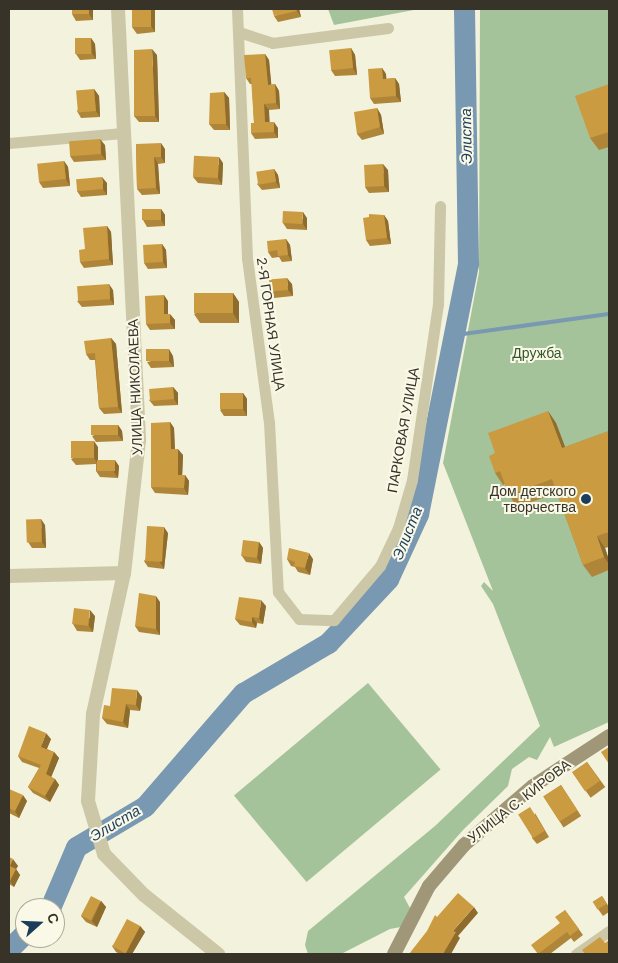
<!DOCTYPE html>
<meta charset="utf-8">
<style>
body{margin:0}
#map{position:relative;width:618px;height:963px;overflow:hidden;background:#f3f2dc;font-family:Helvetica,sans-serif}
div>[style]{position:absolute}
.green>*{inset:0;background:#a5c39b;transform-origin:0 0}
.stream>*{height:4px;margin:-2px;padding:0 2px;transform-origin:2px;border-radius:2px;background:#7998b1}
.river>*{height:21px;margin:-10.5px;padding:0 10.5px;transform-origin:10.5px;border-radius:10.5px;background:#7998b1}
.minor>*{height:11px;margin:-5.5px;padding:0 5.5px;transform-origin:5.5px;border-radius:5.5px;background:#ccc7a7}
.tertiary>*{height:14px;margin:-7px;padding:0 7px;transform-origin:7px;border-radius:7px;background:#ccc7a7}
.secondary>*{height:14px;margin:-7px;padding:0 7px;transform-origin:7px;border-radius:7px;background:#9f9778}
.wall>*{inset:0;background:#af8539;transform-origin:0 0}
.shaded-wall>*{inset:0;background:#8e6c2e}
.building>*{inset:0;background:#cb9b42;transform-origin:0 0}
.dots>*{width:14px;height:14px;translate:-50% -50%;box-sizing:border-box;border:2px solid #faf9e8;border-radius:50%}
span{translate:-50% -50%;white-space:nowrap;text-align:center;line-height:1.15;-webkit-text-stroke:4px #faf9e8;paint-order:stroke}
.street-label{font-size:14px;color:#383328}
.park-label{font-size:14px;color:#34572a}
.poi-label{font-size:14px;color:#383328}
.right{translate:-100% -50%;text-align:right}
.water-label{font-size:15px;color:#1b3d5b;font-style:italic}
.frame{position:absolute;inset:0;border:10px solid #383328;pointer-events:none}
.north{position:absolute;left:15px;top:898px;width:50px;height:50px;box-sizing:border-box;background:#faf9e8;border:1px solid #acaa9b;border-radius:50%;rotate:70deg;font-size:14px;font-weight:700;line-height:20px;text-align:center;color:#383328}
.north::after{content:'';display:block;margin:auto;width:18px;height:22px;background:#1b3d5b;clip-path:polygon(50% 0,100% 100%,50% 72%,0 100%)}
</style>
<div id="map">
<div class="green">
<i style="clip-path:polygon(328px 9px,419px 9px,334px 25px)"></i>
<i style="clip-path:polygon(480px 9px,609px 9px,609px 446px,503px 484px,560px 491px,592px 576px,609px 570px,609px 722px,554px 747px,550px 737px,537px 760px,529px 757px,512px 769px,508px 786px,463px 830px,404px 897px,410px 908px,401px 927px,390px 929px,341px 954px,308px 954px,305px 945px,308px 931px,435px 826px,540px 726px,493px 604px,481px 586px,484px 582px,493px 591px,443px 463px,479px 272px)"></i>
<i style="left:368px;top:683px;width:113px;height:175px;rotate:50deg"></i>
</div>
<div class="stream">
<i style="left:456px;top:335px;width:154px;rotate:-7.8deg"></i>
</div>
<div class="river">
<i style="left:50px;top:908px;width:66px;rotate:-66.9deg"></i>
<i style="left:76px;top:847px;width:80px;rotate:-30.7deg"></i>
<i style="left:145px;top:806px;width:150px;rotate:-49.1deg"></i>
<i style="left:243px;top:693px;width:99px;rotate:-30.5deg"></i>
<i style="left:328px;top:643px;width:88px;rotate:-46.8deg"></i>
<i style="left:388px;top:579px;width:72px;rotate:-65.2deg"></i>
<i style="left:418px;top:514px;width:256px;rotate:-78.7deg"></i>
<i style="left:468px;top:263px;width:254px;rotate:-90.9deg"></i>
<i style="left:9px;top:949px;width:23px;rotate:-45deg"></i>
</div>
<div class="minor">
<i style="left:237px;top:9px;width:249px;rotate:87.7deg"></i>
<i style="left:247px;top:258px;width:165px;rotate:82.4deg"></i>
<i style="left:269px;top:422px;width:170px;rotate:87deg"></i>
<i style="left:278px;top:592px;width:34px;rotate:52deg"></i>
<i style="left:299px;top:619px;width:35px;rotate:2deg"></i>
<i style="left:334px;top:620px;width:71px;rotate:-49.6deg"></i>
<i style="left:380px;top:566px;width:42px;rotate:-64.7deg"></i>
<i style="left:398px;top:528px;width:50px;rotate:-73.7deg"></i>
<i style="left:412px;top:480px;width:178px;rotate:-81.6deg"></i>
<i style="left:438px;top:304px;width:98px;rotate:-88.8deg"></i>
<i style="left:239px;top:32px;width:35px;rotate:18deg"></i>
<i style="left:272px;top:43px;width:117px;rotate:-7.4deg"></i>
<i style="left:9px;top:143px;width:114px;rotate:-5deg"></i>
<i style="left:576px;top:954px;width:40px;rotate:-34.9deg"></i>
</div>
<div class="tertiary">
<i style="left:118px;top:9px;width:432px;rotate:87.2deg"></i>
<i style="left:139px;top:440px;width:134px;rotate:96.4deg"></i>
<i style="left:124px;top:573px;width:144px;rotate:102.4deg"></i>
<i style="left:93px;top:714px;width:87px;rotate:93.3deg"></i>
<i style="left:88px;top:801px;width:55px;rotate:73.2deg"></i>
<i style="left:104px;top:854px;width:57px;rotate:45.7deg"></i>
<i style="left:144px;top:895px;width:95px;rotate:38.6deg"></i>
<i style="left:9px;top:576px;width:115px;rotate:-1.5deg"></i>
</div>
<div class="secondary">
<i style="left:394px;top:954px;width:76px;rotate:-62.8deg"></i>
<i style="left:429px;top:886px;width:54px;rotate:-49.5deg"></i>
<i style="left:464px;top:845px;width:91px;rotate:-40.5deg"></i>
<i style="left:533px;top:786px;width:91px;rotate:-33.3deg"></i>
</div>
<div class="wall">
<i style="clip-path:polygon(72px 9px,93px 9px,93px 20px,76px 21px,72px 14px)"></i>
<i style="clip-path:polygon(132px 9px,155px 9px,155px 32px,137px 34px,132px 27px)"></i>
<i style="clip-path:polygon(299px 9px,301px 17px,278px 22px,274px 16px)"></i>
<i style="clip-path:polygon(91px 38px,95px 44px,96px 59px,80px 60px,76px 54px)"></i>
<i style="clip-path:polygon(351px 48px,355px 55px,357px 75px,335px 76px,331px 70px)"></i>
<i style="clip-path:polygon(265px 54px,269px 60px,271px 85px,275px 84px,279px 91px,280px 109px,269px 110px,269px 122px,278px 128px,278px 138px,255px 139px,251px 133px,254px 123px,252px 84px,250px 84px,246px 78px)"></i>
<i style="clip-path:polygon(157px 55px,159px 122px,139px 122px,134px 116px)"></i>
<i style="clip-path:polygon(382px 68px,386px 74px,386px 79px,395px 78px,399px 84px,401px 102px,374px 104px,370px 98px)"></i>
<i style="clip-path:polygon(609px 84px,609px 147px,599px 150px,590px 138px)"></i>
<i style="clip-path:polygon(94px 89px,99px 96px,100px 117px,81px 118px,77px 111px)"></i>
<i style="clip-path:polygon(224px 92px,229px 98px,230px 130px,214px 130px,209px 124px)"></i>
<i style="clip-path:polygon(377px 108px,381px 115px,384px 134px,362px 140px,357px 134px)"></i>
<i style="clip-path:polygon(136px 144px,165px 149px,165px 163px,158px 164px,160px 194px,142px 195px,137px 189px)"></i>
<i style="clip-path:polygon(105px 145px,106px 160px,74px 162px,70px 156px)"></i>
<i style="clip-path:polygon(64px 161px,68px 167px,70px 186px,43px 188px,39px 182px)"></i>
<i style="clip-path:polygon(223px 163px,222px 185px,198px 183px,193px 177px)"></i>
<i style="clip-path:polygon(274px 169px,278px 175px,280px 188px,262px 190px,257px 184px)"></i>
<i style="clip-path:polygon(388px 170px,389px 192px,369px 193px,365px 187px)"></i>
<i style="clip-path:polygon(107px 183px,107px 195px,81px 197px,77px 191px)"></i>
<i style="clip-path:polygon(161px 209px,165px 215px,165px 226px,147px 227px,143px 220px)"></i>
<i style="clip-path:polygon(384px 215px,388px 221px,391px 244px,370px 246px,366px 240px)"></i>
<i style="clip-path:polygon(307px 218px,307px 230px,287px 229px,283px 223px)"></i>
<i style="clip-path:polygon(107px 226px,111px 232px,113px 265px,84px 268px,80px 262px,85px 249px)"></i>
<i style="clip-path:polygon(286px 239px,290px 245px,292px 261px,282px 262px,279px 257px,272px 258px,268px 252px)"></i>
<i style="clip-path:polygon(162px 244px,166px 250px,167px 268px,148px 269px,144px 263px)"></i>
<i style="clip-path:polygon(292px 284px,293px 296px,274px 298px,270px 292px)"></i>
<i style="clip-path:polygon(113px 290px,114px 305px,82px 307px,77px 301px)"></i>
<i style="clip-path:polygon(233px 293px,239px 302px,239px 323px,200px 323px,194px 314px)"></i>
<i style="clip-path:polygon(168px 301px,168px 314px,175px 320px,175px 329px,150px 330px,146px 324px)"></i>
<i style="clip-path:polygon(111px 338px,116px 344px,122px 413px,104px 414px,99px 408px,95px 360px,90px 360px,86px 354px)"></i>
<i style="clip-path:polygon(173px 356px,174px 367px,151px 368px,147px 362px)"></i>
<i style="clip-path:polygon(173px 387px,178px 393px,178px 405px,154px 406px,149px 400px)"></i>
<i style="clip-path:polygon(243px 393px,247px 399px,247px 416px,224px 416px,220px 410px)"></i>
<i style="clip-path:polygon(548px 411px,556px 423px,565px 447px,609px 431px,609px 547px,605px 548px,609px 560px,609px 570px,592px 577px,583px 565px,557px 493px,517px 507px,509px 495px,505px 484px,503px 485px,495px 473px,495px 453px)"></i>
<i style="clip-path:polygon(170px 422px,174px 428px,175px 449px,183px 455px,182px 475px,185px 475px,189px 481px,188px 495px,155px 493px,151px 487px)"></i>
<i style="clip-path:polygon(118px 425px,122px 431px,123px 441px,96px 442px,92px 436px)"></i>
<i style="clip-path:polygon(98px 447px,98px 460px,119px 466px,118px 478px,100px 477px,96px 471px,96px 464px,76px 465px,71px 459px)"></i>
<i style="clip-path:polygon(45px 525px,46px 548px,32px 548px,28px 542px)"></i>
<i style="clip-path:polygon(168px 533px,164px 569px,148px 567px,144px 561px)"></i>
<i style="clip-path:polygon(259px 542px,263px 548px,261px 564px,246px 562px,242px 556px)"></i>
<i style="clip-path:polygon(287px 559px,313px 559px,310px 575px,298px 572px,295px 567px,291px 566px)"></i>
<i style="clip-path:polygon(160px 602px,160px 635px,139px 632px,135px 626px)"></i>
<i style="clip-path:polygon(266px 606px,263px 624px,257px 623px,256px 628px,240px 625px,235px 619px)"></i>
<i style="clip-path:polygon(95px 616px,93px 632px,77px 631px,73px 624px)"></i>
<i style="clip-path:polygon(142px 697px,140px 711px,130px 710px,128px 728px,107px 724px,102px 718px,110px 706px)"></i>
<i style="clip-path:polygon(51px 739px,47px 749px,54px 752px,59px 758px,51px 777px,55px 779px,59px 785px,50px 802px,33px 793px,28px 787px,39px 768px,22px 762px,18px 756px)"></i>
<i style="left:587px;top:762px;width:31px;height:18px;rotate:54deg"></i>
<i style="left:561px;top:785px;width:37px;height:21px;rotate:57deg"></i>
<i style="clip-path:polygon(9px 789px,27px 801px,19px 818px,9px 813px)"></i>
<i style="clip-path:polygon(535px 813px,549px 837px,537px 844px,532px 838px)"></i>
<i style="clip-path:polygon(9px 857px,18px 866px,16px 869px,20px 875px,14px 887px,9px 884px)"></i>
<i style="clip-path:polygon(602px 896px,609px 907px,609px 912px,603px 916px,593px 902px)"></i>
<i style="clip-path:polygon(101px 901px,106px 907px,97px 927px,86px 922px,81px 916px)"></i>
<i style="clip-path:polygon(565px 910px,583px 935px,574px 942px,571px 938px,550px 954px,537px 954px,560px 923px)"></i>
<i style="clip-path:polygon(140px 926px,145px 932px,132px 954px,120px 954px,116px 952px,112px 946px)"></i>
</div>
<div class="shaded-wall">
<i style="clip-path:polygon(89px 9px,93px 9px,93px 20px,89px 14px)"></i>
<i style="clip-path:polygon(151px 9px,155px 9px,155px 32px,151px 26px)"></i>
<i style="clip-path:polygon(296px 9px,299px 9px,301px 17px,297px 11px)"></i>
<i style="clip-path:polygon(91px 38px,95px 44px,96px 59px,92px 53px)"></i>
<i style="clip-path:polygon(351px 48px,355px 55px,357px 75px,353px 68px)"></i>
<i style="clip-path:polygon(152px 49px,157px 55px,159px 122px,155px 116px)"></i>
<i style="clip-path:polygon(265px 54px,269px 60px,272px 91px,268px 85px)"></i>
<i style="clip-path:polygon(382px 68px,386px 74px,387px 85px,383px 79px)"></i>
<i style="clip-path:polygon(395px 78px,399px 84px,401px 102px,396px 96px)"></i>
<i style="clip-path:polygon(275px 84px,279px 91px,280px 109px,276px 103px)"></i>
<i style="clip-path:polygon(94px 89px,99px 96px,100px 117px,96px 111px)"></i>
<i style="clip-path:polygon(224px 92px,229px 98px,230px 130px,226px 124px)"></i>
<i style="clip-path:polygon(264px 104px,269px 110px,270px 128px,265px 122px)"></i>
<i style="clip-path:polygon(377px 108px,381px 115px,384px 134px,380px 127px)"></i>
<i style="clip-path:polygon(274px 122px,278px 128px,278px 138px,274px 132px)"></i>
<i style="clip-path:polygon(100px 139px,105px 145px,106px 160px,101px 154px)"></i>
<i style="clip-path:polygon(161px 143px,165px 149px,165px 163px,161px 157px)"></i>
<i style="clip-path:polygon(154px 157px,158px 164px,160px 194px,156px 188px)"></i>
<i style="clip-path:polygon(219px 157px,223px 163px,222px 185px,218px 178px)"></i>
<i style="clip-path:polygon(64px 161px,68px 167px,70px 186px,66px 179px)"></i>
<i style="clip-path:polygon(383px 164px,388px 170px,389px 192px,384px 186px)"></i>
<i style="clip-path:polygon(274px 169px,278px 175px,280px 188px,276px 182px)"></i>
<i style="clip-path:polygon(102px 177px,107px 183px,107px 195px,103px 189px)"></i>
<i style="clip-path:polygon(161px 209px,165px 215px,165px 226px,161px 220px)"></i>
<i style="clip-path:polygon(303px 212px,307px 218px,307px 230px,303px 224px)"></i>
<i style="clip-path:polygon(384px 215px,388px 221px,391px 244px,387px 238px)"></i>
<i style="clip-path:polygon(107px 226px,111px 232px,113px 265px,109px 259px)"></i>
<i style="clip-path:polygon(286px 239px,290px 245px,292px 261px,288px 255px)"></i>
<i style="clip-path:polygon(162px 244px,166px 250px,167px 268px,163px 262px)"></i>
<i style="clip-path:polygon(287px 278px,292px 284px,293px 296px,288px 290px)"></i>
<i style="clip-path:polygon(109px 284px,113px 290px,114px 305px,110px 299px)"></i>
<i style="clip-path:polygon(233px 293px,239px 302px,239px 323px,233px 313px)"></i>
<i style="clip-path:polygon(164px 295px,168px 301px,168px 320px,164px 314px)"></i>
<i style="clip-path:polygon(170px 314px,175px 320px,175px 329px,170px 323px)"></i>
<i style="clip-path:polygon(111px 338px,116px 344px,122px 413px,118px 407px)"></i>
<i style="clip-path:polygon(169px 349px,173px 356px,174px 367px,169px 361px)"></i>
<i style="clip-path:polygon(173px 387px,178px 393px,178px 405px,174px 399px)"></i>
<i style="clip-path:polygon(243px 393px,247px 399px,247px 416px,243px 409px)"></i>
<i style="clip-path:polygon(548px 411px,556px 423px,570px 460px,562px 448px)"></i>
<i style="clip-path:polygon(170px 422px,174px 428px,175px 455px,171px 449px)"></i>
<i style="clip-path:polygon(118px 425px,122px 431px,123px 441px,118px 435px)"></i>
<i style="clip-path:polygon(94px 441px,98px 447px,98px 464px,94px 458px)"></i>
<i style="clip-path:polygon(178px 449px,183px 455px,182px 481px,178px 475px)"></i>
<i style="clip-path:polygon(115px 460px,119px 466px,118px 478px,114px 472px)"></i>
<i style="clip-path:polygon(185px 475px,189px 481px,188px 495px,184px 488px)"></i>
<i style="clip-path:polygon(41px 519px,45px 525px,46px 548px,42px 542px)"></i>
<i style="clip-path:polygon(164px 527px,168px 533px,164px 569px,160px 562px)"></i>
<i style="clip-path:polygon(597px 536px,605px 548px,609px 560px,609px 564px,604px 557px)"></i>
<i style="clip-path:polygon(259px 542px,263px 548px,261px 564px,257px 558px)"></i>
<i style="clip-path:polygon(309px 553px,313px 559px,310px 575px,305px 568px)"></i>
<i style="clip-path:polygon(156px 596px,160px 602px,160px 635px,156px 629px)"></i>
<i style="clip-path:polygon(261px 600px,266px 606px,263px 624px,259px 618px)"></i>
<i style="clip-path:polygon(90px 610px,95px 616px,93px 632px,89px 626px)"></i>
<i style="clip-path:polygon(252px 617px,257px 623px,256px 628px,252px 622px)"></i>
<i style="clip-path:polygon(137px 690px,142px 697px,140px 711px,136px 705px)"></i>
<i style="clip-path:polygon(126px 704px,130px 710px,128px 728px,123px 722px)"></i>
<i style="clip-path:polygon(46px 733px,51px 739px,45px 753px,41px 747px)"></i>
<i style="clip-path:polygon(54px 752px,59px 758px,50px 780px,46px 774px)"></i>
<i style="clip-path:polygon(55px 779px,59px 785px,50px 802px,45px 796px)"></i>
<i style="clip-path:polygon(23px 795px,27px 801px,19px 818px,15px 811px)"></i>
<i style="clip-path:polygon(13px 859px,18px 866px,16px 869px,20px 875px,14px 887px,10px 881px,10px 866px)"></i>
<i style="clip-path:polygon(101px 901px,106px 907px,97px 927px,92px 921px)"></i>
<i style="clip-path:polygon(474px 907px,478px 913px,458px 936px,460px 938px,451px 954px,443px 954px,453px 931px)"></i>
<i style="clip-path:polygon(140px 926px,145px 932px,132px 954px,125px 954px,125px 953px)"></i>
</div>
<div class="building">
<i style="left:72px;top:9px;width:17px;height:5px"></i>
<i style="left:132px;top:9px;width:19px;height:18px"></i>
<i style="clip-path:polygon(272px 9px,296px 9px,297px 11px,274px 16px)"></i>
<i style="left:75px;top:38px;width:16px;height:16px"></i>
<i style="left:351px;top:48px;width:20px;height:22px;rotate:84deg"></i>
<i style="clip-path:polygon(152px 49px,155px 116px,134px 116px,134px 50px)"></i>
<i style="clip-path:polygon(265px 54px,268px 85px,275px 84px,276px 103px,264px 104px,265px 122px,274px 122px,274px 132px,251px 133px,251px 123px,254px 123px,251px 78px,246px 78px,244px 55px)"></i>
<i style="clip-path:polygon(382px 68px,383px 79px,395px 78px,396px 96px,370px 98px,368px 69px)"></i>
<i style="clip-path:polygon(609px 84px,609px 132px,590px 138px,575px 96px)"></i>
<i style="left:94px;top:89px;width:22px;height:18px;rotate:85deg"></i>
<i style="clip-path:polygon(224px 92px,226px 124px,209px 124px,210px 93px)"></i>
<i style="clip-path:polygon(377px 108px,380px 127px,357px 134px,354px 112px)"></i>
<i style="left:100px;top:139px;width:15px;height:31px;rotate:86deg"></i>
<i style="clip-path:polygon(161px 143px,161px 157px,154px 157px,156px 188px,137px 189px,136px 144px)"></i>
<i style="left:219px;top:157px;width:21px;height:25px;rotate:93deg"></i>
<i style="left:64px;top:161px;width:18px;height:27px;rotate:84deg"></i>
<i style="left:383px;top:164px;width:22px;height:19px;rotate:87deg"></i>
<i style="left:274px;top:169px;width:13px;height:18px;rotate:81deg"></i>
<i style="left:102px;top:177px;width:12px;height:26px;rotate:85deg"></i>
<i style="left:161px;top:209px;width:11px;height:19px;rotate:90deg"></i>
<i style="left:283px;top:211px;width:20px;height:12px;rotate:3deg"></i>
<i style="clip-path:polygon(369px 214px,384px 215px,387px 238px,366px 240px,363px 218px,369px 217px)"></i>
<i style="clip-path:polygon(107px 226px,109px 259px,80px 262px,79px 250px,85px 249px,83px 228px)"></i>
<i style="clip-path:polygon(286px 239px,288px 255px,278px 256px,277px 250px,268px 252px,267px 241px)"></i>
<i style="left:162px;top:244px;width:18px;height:19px;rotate:87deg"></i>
<i style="left:287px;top:278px;width:12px;height:18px;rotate:85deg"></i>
<i style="left:109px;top:284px;width:15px;height:32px;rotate:86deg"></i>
<i style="left:233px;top:293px;width:20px;height:39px;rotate:90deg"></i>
<i style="clip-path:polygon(164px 295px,164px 314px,170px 314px,170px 323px,146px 324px,145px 296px)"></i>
<i style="clip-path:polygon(111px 338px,118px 407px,99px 408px,95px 353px,86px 354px,84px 341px)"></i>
<i style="left:169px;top:349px;width:12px;height:23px;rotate:90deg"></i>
<i style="left:173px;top:387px;width:12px;height:24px;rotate:85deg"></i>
<i style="left:243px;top:393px;width:16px;height:23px;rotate:90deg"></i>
<i style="clip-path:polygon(548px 411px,562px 448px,609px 431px,609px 532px,597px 536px,604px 557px,583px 565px,552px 479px,509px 495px,500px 471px,495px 473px,489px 456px,495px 453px,488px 433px)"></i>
<i style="clip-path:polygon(170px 422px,171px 449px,178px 449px,178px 475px,185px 475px,184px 488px,151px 487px,151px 423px)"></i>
<i style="left:118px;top:425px;width:10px;height:27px;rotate:90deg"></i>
<i style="left:94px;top:441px;width:17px;height:23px;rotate:90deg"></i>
<i style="left:97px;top:460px;width:18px;height:11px"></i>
<i style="left:41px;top:519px;width:23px;height:15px;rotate:88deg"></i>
<i style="left:147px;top:526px;width:17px;height:35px;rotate:3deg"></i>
<i style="left:243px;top:540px;width:16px;height:16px;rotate:7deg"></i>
<i style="clip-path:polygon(289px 548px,309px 553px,305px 568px,294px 566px,295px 562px,287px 559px)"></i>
<i style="clip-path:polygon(139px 593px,156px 596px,156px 629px,135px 626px)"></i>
<i style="clip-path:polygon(239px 597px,261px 600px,259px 618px,252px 617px,252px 622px,235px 619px)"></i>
<i style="left:74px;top:608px;width:16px;height:16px;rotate:7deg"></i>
<i style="clip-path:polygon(112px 688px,137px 690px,136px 705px,126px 704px,123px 722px,102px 718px,104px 705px,110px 706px)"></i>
<i style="clip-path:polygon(29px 726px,46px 733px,41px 747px,54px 752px,46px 774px,55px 779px,45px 796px,28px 787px,41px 765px,18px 756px)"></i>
<i style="clip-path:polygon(609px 747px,609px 764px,601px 752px)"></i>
<i style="left:587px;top:762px;width:23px;height:18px;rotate:56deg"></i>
<i style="left:561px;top:785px;width:30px;height:21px;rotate:57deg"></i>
<i style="clip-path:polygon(9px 789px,23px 795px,15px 811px,9px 808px)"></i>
<i style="left:530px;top:807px;width:28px;height:14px;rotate:58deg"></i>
<i style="clip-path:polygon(9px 857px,13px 859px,10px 866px,16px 869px,10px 881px,9px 880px)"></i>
<i style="clip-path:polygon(458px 893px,474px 907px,453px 931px,456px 932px,443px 954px,409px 954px,427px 931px,435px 915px,437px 917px)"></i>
<i style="left:91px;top:896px;width:11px;height:22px;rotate:27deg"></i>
<i style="left:602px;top:896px;width:9px;height:11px;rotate:58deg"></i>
<i style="clip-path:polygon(565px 910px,579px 929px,570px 936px,567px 932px,538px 954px,531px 945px,560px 923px,555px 917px)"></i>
<i style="left:127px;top:919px;width:15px;height:31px;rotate:28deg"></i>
<i style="clip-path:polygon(600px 937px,605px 943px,609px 940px,609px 954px,585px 954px,582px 950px)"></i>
</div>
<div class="dots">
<i style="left:586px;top:499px;background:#1b3d5b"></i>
</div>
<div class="street-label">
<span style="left:271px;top:324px;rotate:82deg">2-Я ГОРНАЯ УЛИЦА</span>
<span style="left:135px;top:387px;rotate:-92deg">УЛИЦА НИКОЛАЕВА</span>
<span style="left:403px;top:430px;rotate:-80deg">ПАРКОВАЯ УЛИЦА</span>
<span style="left:519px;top:801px;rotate:-38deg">УЛИЦА С. КИРОВА</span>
</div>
<div class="park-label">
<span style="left:537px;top:353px">Дружба</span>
</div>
<div class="poi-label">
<span class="right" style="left:576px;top:499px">Дом детского<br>творчества</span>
</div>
<div class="water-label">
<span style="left:466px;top:136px;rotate:-91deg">Элиста</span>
<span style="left:407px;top:533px;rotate:-68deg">Элиста</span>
<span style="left:115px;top:823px;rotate:-31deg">Элиста</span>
</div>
<div class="frame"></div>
<div class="north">С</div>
</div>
